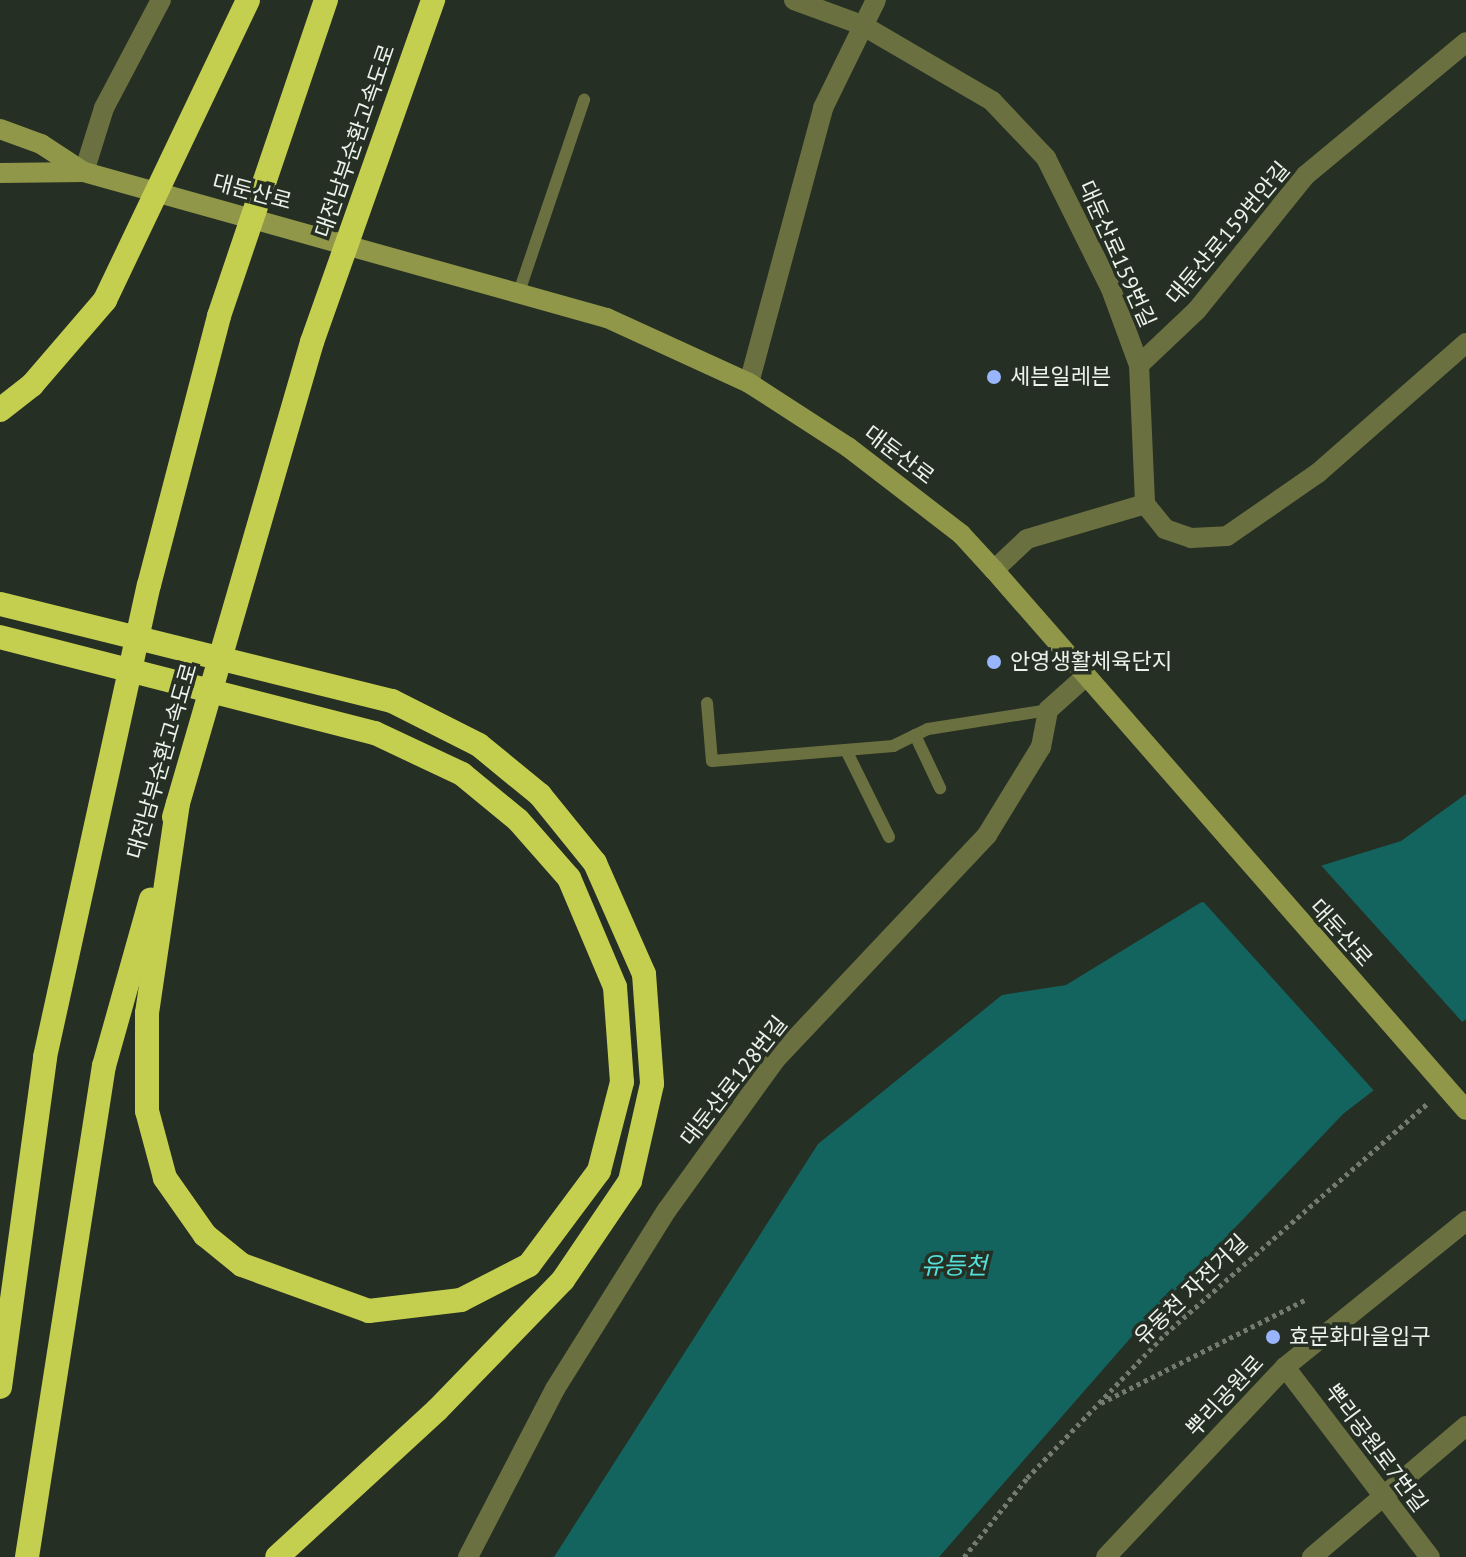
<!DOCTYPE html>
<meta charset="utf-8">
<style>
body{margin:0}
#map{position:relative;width:1466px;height:1557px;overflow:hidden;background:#262f23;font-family:"PT Sans","Noto Sans KR",sans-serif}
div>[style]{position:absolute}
.water>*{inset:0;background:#13635f}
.pier>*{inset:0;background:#262f23}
.path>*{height:5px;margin-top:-2.5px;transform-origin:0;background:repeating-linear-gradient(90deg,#737b71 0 4px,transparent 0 8px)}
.service>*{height:12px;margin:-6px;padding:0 6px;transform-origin:6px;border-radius:6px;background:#6b7041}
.minor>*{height:20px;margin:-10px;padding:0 10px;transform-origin:10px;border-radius:10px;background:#6b7041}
.secondary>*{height:20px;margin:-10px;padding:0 10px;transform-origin:10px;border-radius:10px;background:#909749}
.motorway>*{height:24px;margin:-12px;padding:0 12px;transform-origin:12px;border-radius:12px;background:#c5cf4f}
.dots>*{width:22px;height:22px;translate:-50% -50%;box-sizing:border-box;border:4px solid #262f23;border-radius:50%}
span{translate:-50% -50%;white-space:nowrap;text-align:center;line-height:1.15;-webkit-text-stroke:7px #262f23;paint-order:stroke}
.street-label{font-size:22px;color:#ecf2eb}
.poi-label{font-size:22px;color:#ecf2eb}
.left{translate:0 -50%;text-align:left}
.water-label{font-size:24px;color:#52e0d9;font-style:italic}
</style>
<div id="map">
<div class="water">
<i style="clip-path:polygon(1466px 794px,1466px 1019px,1343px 1114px,1134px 1334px,939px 1557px,554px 1557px,818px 1144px,1002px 995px,1066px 985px,1200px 903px,1401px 841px)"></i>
</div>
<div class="pier">
<i style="clip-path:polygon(1318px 862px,1465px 1025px,1376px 1093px,1200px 898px)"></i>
</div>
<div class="path">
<i style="left:1101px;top:1403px;width:231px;rotate:-26.8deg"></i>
<i style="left:964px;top:1557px;width:101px;rotate:-51.4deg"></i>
<i style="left:1027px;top:1478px;width:199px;rotate:-46.2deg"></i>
<i style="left:1165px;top:1334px;width:350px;rotate:-41.3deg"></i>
</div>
<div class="service">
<i style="left:520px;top:289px;width:200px;rotate:-71.3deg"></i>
<i style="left:707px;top:703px;width:58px;rotate:85.1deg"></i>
<i style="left:712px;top:761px;width:182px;rotate:-4.7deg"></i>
<i style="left:893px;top:746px;width:39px;rotate:-26deg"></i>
<i style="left:928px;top:729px;width:121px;rotate:-9deg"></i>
<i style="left:915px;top:735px;width:59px;rotate:64.7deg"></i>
<i style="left:846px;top:750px;width:97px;rotate:63.7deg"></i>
</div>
<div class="minor">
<i style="left:794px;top:0;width:72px;rotate:20.2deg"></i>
<i style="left:862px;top:25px;width:151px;rotate:30.3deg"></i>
<i style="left:992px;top:101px;width:79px;rotate:46.5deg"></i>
<i style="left:1046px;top:158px;width:146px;rotate:63.6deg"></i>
<i style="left:1111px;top:289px;width:81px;rotate:69.8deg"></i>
<i style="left:1139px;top:365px;width:139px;rotate:87.5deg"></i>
<i style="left:84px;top:172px;width:67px;rotate:-72.6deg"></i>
<i style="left:104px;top:108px;width:122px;rotate:-62.2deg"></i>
<i style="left:1139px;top:365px;width:80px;rotate:-43.5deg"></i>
<i style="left:1197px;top:310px;width:174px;rotate:-51.1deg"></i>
<i style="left:1306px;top:175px;width:208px;rotate:-39.7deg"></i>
<i style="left:749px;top:383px;width:285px;rotate:-74.9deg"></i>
<i style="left:823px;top:108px;width:120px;rotate:-63.9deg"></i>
<i style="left:1145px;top:504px;width:32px;rotate:51deg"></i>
<i style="left:1165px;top:529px;width:28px;rotate:19deg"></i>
<i style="left:1191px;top:538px;width:36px;rotate:-3deg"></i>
<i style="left:1227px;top:536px;width:111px;rotate:-34.7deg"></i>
<i style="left:1318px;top:473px;width:197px;rotate:-41.3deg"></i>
<i style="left:994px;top:570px;width:45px;rotate:-43.2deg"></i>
<i style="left:1027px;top:539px;width:123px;rotate:-16.5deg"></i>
<i style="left:1285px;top:1367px;width:239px;rotate:52.7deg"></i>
<i style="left:468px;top:1557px;width:189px;rotate:-62.6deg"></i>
<i style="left:555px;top:1389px;width:211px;rotate:-58deg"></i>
<i style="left:667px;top:1210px;width:186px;rotate:-54.2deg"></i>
<i style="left:776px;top:1059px;width:308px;rotate:-46.7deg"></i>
<i style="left:987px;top:835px;width:103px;rotate:-58.5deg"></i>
<i style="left:1041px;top:747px;width:38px;rotate:-79deg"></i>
<i style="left:1048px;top:710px;width:51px;rotate:-41.8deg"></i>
<i style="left:1106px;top:1557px;width:261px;rotate:-46.7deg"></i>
<i style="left:1285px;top:1367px;width:233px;rotate:-38.9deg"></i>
<i style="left:1312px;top:1557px;width:202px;rotate:-40.4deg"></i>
</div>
<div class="secondary">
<i style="left:0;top:129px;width:44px;rotate:20.1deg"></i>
<i style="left:41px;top:144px;width:51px;rotate:33.1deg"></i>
<i style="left:84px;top:172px;width:543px;rotate:15.6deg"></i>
<i style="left:607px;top:318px;width:156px;rotate:24.6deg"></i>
<i style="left:749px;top:383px;width:118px;rotate:32.9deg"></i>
<i style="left:848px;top:447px;width:143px;rotate:37.6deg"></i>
<i style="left:961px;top:534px;width:49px;rotate:47.5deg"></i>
<i style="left:994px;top:570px;width:717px;rotate:48.84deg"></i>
<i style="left:0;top:173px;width:84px;rotate:-0.7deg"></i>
</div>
<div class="motorway">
<i style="left:0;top:410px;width:41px;rotate:-38deg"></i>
<i style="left:32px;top:385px;width:112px;rotate:-49.3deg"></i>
<i style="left:105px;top:300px;width:332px;rotate:-64.5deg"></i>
<i style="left:0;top:604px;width:404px;rotate:13.9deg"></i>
<i style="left:392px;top:701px;width:97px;rotate:26.8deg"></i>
<i style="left:479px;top:745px;width:79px;rotate:39.3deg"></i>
<i style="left:540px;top:795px;width:87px;rotate:51deg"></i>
<i style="left:595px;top:863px;width:121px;rotate:66.2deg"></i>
<i style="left:644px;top:974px;width:110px;rotate:85.8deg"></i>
<i style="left:652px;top:1084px;width:99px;rotate:102.8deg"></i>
<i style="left:630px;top:1181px;width:120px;rotate:124.1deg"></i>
<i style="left:563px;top:1280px;width:181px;rotate:134.1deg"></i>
<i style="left:437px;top:1410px;width:217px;rotate:137.4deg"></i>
<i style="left:0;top:637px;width:387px;rotate:14.4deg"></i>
<i style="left:375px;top:733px;width:96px;rotate:25.2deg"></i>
<i style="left:462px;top:774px;width:72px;rotate:39.4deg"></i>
<i style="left:518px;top:820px;width:77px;rotate:48.7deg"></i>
<i style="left:569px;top:878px;width:118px;rotate:67.1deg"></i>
<i style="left:615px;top:987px;width:95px;rotate:85.8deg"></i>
<i style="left:622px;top:1082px;width:92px;rotate:104.5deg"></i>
<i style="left:599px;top:1171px;width:117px;rotate:126.7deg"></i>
<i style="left:529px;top:1265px;width:76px;rotate:152.8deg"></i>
<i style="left:461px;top:1300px;width:93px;rotate:173.2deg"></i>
<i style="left:369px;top:1311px;width:135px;rotate:-160.1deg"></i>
<i style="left:242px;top:1265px;width:48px;rotate:-141deg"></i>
<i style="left:205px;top:1235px;width:70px;rotate:-125.1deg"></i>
<i style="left:165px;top:1178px;width:69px;rotate:-105deg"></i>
<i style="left:147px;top:1111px;width:98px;rotate:-90deg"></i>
<i style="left:147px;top:1013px;width:212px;rotate:-81.6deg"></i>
<i style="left:174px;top:817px;width:495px;rotate:-73.8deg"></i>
<i style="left:312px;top:342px;width:363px;rotate:-70.5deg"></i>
<i style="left:0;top:1387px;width:333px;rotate:-82.2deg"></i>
<i style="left:45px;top:1057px;width:483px;rotate:-77.6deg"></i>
<i style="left:149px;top:585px;width:278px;rotate:-75.4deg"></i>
<i style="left:219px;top:316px;width:334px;rotate:-71.3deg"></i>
<i style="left:27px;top:1557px;width:497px;rotate:-81.1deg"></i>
<i style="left:104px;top:1066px;width:173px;rotate:-74.3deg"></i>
</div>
<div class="dots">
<i style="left:994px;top:377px;background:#99b5fd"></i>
<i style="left:994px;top:662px;background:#99b5fd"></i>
<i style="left:1273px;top:1337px;background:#99b5fd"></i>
</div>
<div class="street-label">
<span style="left:355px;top:141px;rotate:-71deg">대전남부순환고속도로</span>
<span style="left:252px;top:192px;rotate:15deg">대둔산로</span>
<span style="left:1228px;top:233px;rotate:-50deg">대둔산로159번안길</span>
<span style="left:1117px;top:254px;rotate:66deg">대둔산로159번길</span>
<span style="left:899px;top:455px;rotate:37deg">대둔산로</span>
<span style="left:162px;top:761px;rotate:-74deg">대전남부순환고속도로</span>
<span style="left:1341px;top:933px;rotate:48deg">대둔산로</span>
<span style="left:734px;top:1081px;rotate:-52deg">대둔산로128번길</span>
<span style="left:1191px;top:1290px;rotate:-44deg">유동천 자전거길</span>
<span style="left:1225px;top:1396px;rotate:-47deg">뿌리공원로</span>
<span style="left:1376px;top:1448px;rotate:53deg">뿌리공원로7번길</span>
</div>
<div class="poi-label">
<span class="left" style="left:1010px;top:377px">세븐일레븐</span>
<span class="left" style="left:1010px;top:662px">안영생활체육단지</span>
<span class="left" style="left:1289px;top:1337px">효문화마을입구</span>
</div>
<div class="water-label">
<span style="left:954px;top:1266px">유등천</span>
</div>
</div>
